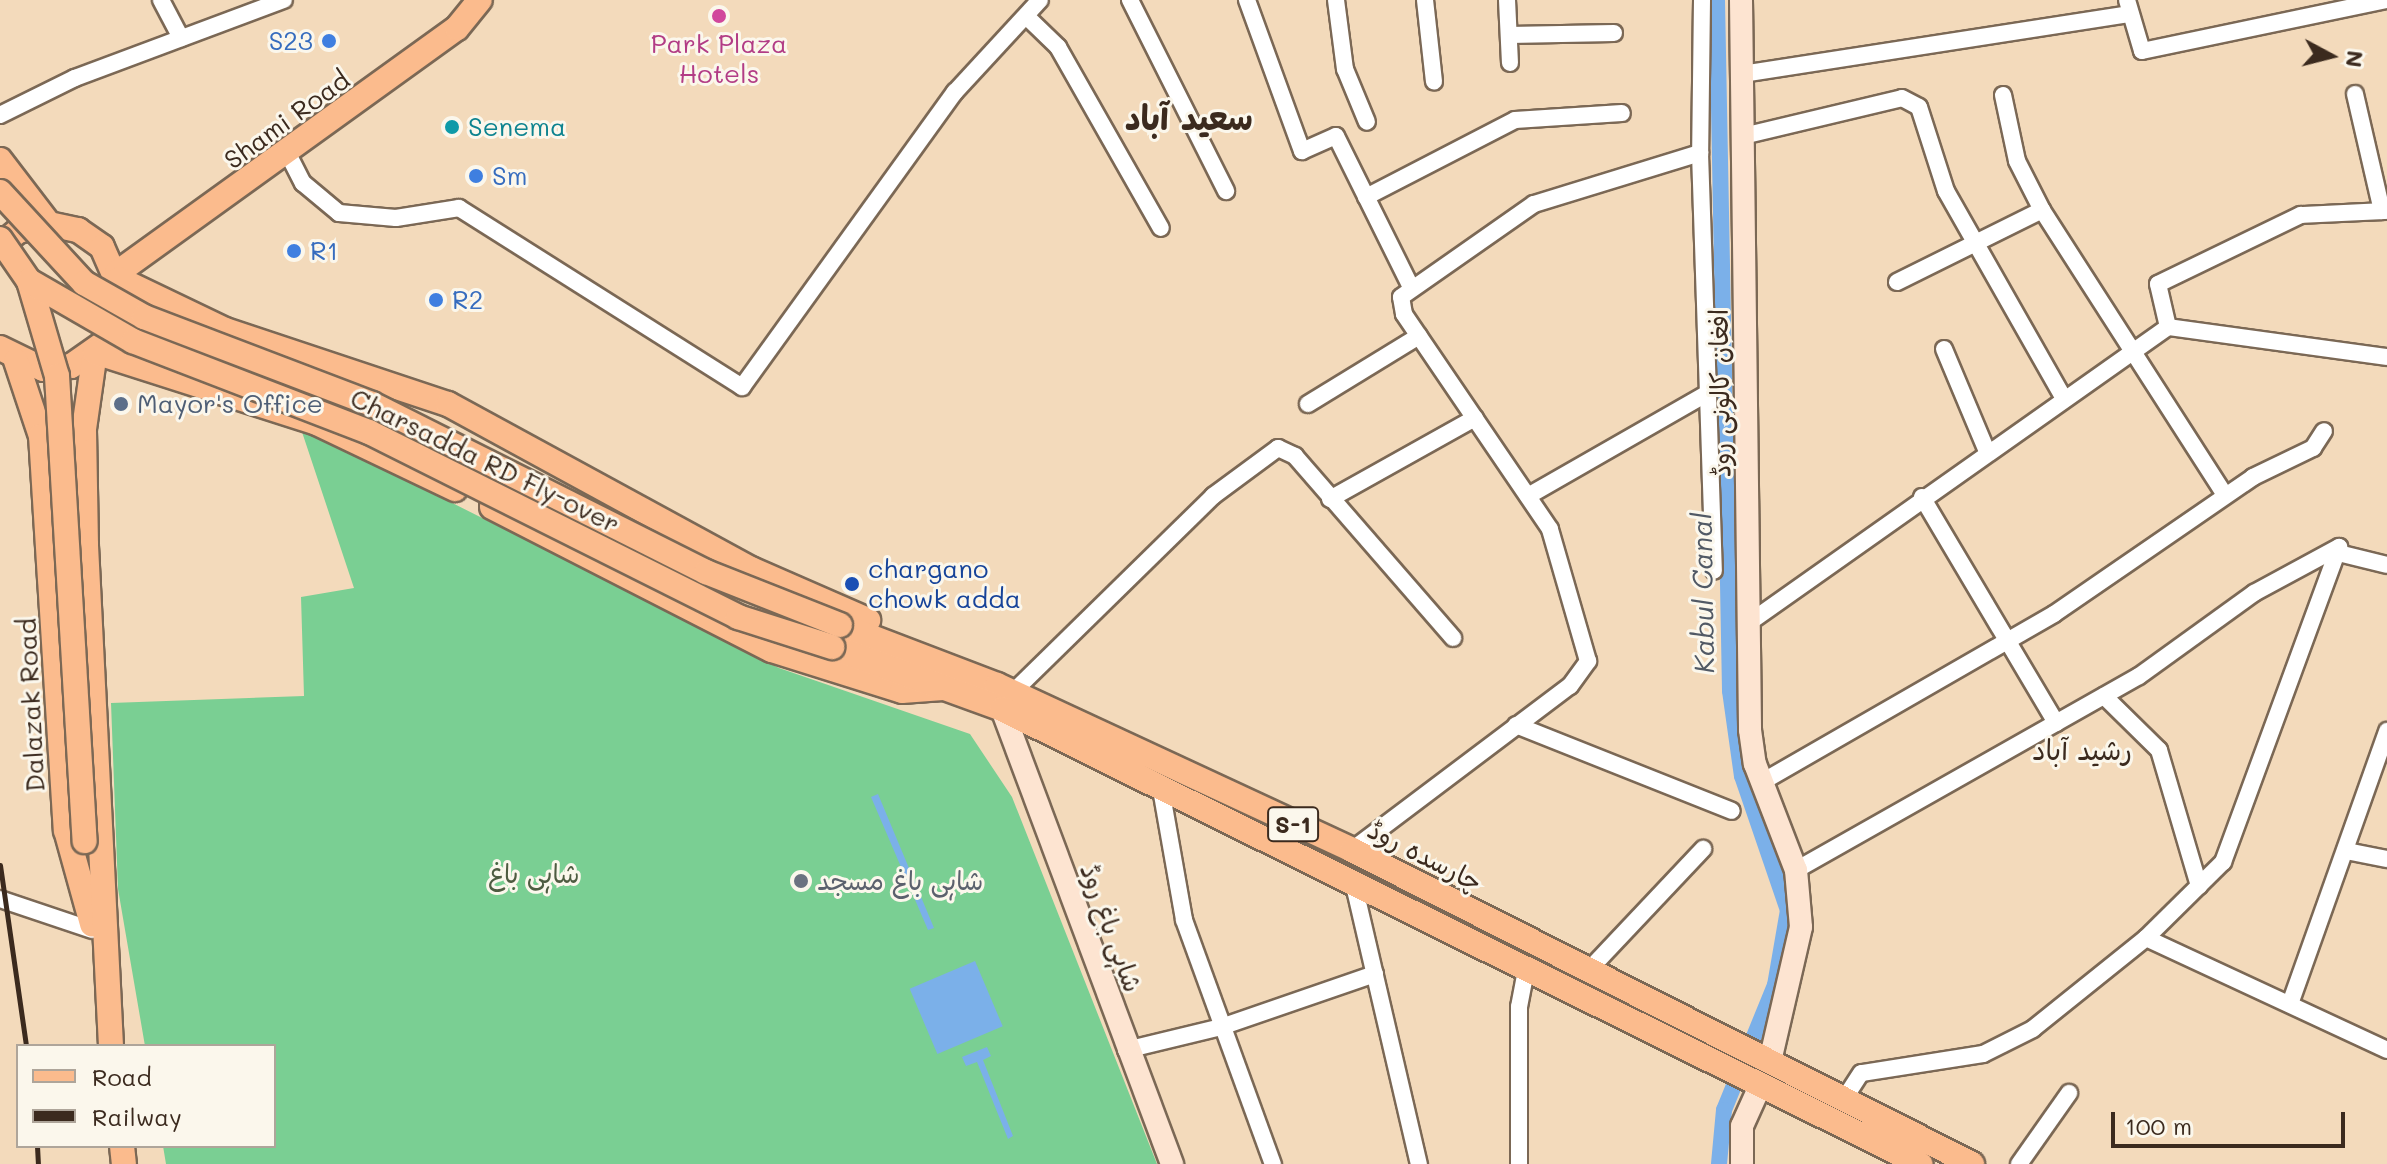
<!DOCTYPE html>
<meta charset="utf-8">
<style>
body{margin:0}
#map{position:relative;width:2387px;height:1164px;overflow:hidden;background:#f3dabb;font-family:Mali,"Playpen Sans Arabic",sans-serif}
div>[style]{position:absolute}
.green>*{inset:0;background:#7acf93}
.water>*{inset:0;background:#7bb0e9;transform-origin:0 0}
.canal>*{height:16px;margin:-8px;padding:0 8px;transform-origin:8px;border-radius:8px;background:#7bb0e9}
.roads{filter:drop-shadow(2px 0 #7b6855) drop-shadow(-2px 0 #7b6855) drop-shadow(0 2px #7b6855) drop-shadow(0 -2px #7b6855)}
.street>*{height:16px;margin:-8px;padding:0 8px;transform-origin:8px;border-radius:8px;background:#fff}
.secondary>*{height:22px;margin:-11px;padding:0 11px;transform-origin:11px;border-radius:11px;background:#fde4d1}
.primary>*{height:24px;margin:-12px;padding:0 12px;transform-origin:12px;border-radius:12px;background:#fbbb8d}
.rail>*{height:5px;margin:-2.5px;padding:0 2.5px;transform-origin:2.5px;border-radius:2.5px;background:#3b2a1e}
.bridges{filter:drop-shadow(2px 0 #7b6855) drop-shadow(-2px 0 #7b6855) drop-shadow(0 2px #7b6855) drop-shadow(0 -2px #7b6855)}
.primary-bridge>*{height:24px;margin:-12px;padding:0 12px;transform-origin:12px;border-radius:12px;background:#fbbb8d}
.dots>*{width:22px;height:22px;translate:-50% -50%;box-sizing:border-box;border:4px solid #fbf7ec;border-radius:50%}
span{translate:-50% -50%;white-space:nowrap;text-align:center;line-height:1.15;-webkit-text-stroke:6px #fbf7ec;paint-order:stroke}
.shield-label span{padding:2px 6px;background:#fbf7ec;border:2px solid;border-radius:6px;-webkit-text-stroke-width:0}
.shield-label{font-size:24px;color:#3b2a1e;font-weight:700}
.shop-label{font-size:26px;color:#366cbe}
.right{translate:-100% -50%;text-align:right}
.left{translate:0 -50%;text-align:left}
.hotel-label{font-size:26px;color:#b23c85}
.street-label{font-size:26px;color:#3b2a1e}
.culture-label{font-size:26px;color:#0d838f}
.service-label{font-size:26px;color:#4e5e75}
.transit-label{font-size:26px;color:#164399}
.park-label{font-size:26px;color:#4e5c41}
.worship-label{font-size:26px;color:#5b616d}
.water-label{font-size:28px;color:#515965;font-style:italic}
.neighbourhood-label{font-size:28px;color:#3b2a1e}
.district-label{font-size:34px;color:#3b2a1e;font-weight:700}
.legend{position:absolute;left:16px;top:1044px;width:260px;height:104px;box-sizing:border-box;background:#fbf7ec;border:2px solid #aea59a;margin:0;padding:10px 14px;list-style:none;font-size:24px;color:#3b2a1e}
.legend li{display:flex;align-items:center;gap:16px;height:40px}
.legend b{width:40px;border:2px solid #aea59a}
.north{position:absolute;left:2291px;top:16px;width:80px;height:80px;-webkit-text-stroke:6px #fbf7ec;paint-order:stroke;rotate:97deg;font-size:22px;font-weight:700;line-height:32px;text-align:center;color:#3b2a1e}
.north::after{content:'';display:block;margin:auto;width:28px;height:36px;background:#3b2a1e;clip-path:polygon(50% 0,100% 100%,50% 72%,0 100%)}
.scale{position:absolute;left:2111px;top:1112px;width:234px;height:36px;box-sizing:border-box;border:4px solid #3b2a1e;border-top:0;padding-left:10px;font-size:24px;line-height:28px;white-space:nowrap;color:#3b2a1e;-webkit-text-stroke:6px #fbf7ec;paint-order:stroke}
</style>
<div id="map">
<div class="green">
<i style="clip-path:polygon(300px 426px,779px 668px,970px 734px,1012px 797px,1157px 1164px,166px 1164px,163px 1146px,274px 1146px,274px 1046px,145px 1046px,118px 889px,111px 703px,304px 696px,301px 597px,354px 588px)"></i>
</div>
<div class="water">
<i style="clip-path:polygon(878px 794px,934px 928px,928px 930px,871px 797px)"></i>
<i style="left:975px;top:961px;width:71px;height:71px;rotate:67deg"></i>
<i style="clip-path:polygon(987px 1047px,991px 1056px,983px 1060px,1013px 1136px,1008px 1139px,977px 1062px,966px 1066px,962px 1057px)"></i>
</div>
<div class="canal">
<i style="left:1717px;top:0;width:691px;rotate:88.92deg"></i>
<i style="left:1730px;top:691px;width:86px;rotate:82deg"></i>
<i style="left:1742px;top:776px;width:142px;rotate:71.1deg"></i>
<i style="left:1788px;top:910px;width:76px;rotate:99.8deg"></i>
<i style="left:1775px;top:985px;width:135px;rotate:112.2deg"></i>
<i style="left:1724px;top:1110px;width:54px;rotate:95.3deg"></i>
</div>
<div class="roads">
<div class="street">
<i style="left:161px;top:0;width:43px;rotate:62.2deg"></i>
<i style="left:1130px;top:0;width:214px;rotate:63.3deg"></i>
<i style="left:1247px;top:0;width:161px;rotate:70deg"></i>
<i style="left:1302px;top:151px;width:37px;rotate:-24deg"></i>
<i style="left:1336px;top:136px;width:169px;rotate:63.6deg"></i>
<i style="left:1336px;top:0;width:70px;rotate:82.6deg"></i>
<i style="left:1345px;top:69px;width:57px;rotate:67.5deg"></i>
<i style="left:1425px;top:0;width:82px;rotate:83.7deg"></i>
<i style="left:1507px;top:0;width:63px;rotate:87.3deg"></i>
<i style="left:1702px;top:0;width:153px;rotate:90.7deg"></i>
<i style="left:1700px;top:153px;width:418px;rotate:88.1deg"></i>
<i style="left:2127px;top:0;width:53px;rotate:73.6deg"></i>
<i style="left:2142px;top:51px;width:250px;rotate:-11.8deg"></i>
<i style="left:1026px;top:16px;width:45px;rotate:44.1deg"></i>
<i style="left:1058px;top:47px;width:208px;rotate:60.4deg"></i>
<i style="left:1509px;top:35px;width:105px;rotate:-1.1deg"></i>
<i style="left:1742px;top:74px;width:393px;rotate:-8.8deg"></i>
<i style="left:2355px;top:94px;width:120px;rotate:77deg"></i>
<i style="left:2003px;top:95px;width:67px;rotate:78deg"></i>
<i style="left:2017px;top:161px;width:55px;rotate:63deg"></i>
<i style="left:2042px;top:210px;width:339px;rotate:57.3deg"></i>
<i style="left:0;top:115px;width:84px;rotate:-26.3deg"></i>
<i style="left:75px;top:78px;width:223px;rotate:-20.5deg"></i>
<i style="left:1743px;top:136px;width:163px;rotate:-13.4deg"></i>
<i style="left:1902px;top:98px;width:19px;rotate:28deg"></i>
<i style="left:1919px;top:107px;width:88px;rotate:72.2deg"></i>
<i style="left:1946px;top:191px;width:239px;rotate:60.4deg"></i>
<i style="left:288px;top:154px;width:33px;rotate:63deg"></i>
<i style="left:303px;top:183px;width:47px;rotate:39.8deg"></i>
<i style="left:339px;top:213px;width:57px;rotate:5deg"></i>
<i style="left:396px;top:218px;width:64px;rotate:-9deg"></i>
<i style="left:459px;top:208px;width:335px;rotate:32.3deg"></i>
<i style="left:742px;top:387px;width:364px;rotate:-54.2deg"></i>
<i style="left:955px;top:92px;width:125px;rotate:-47.3deg"></i>
<i style="left:1366px;top:197px;width:168px;rotate:-27.3deg"></i>
<i style="left:1515px;top:120px;width:107px;rotate:-3.7deg"></i>
<i style="left:1897px;top:282px;width:162px;rotate:-26.4deg"></i>
<i style="left:2168px;top:327px;width:44px;rotate:-103.1deg"></i>
<i style="left:2158px;top:284px;width:159px;rotate:-25.8deg"></i>
<i style="left:2301px;top:215px;width:86px;rotate:-2.7deg"></i>
<i style="left:1944px;top:349px;width:108px;rotate:67.2deg"></i>
<i style="left:1308px;top:404px;width:130px;rotate:-31.5deg"></i>
<i style="left:1528px;top:496px;width:207px;rotate:-29.8deg"></i>
<i style="left:1922px;top:497px;width:263px;rotate:59.3deg"></i>
<i style="left:1330px;top:499px;width:166px;rotate:-29.2deg"></i>
<i style="left:2338px;top:553px;width:50px;rotate:13.8deg"></i>
<i style="left:1750px;top:622px;width:512px;rotate:-35.21deg"></i>
<i style="left:2168px;top:327px;width:221px;rotate:7.8deg"></i>
<i style="left:1011px;top:694px;width:283px;rotate:-44.4deg"></i>
<i style="left:1213px;top:496px;width:81px;rotate:-36.4deg"></i>
<i style="left:1278px;top:448px;width:19px;rotate:25deg"></i>
<i style="left:1295px;top:456px;width:241px;rotate:49deg"></i>
<i style="left:2104px;top:696px;width:77px;rotate:44.5deg"></i>
<i style="left:2159px;top:750px;width:142px;rotate:73.6deg"></i>
<i style="left:1516px;top:725px;width:232px;rotate:21.7deg"></i>
<i style="left:1762px;top:782px;width:337px;rotate:-29.9deg"></i>
<i style="left:2054px;top:614px;width:242px;rotate:-34.5deg"></i>
<i style="left:2253px;top:477px;width:67px;rotate:-25.8deg"></i>
<i style="left:2313px;top:448px;width:20px;rotate:-57deg"></i>
<i style="left:1161px;top:789px;width:133px;rotate:80deg"></i>
<i style="left:1184px;top:920px;width:260px;rotate:70deg"></i>
<i style="left:1352px;top:850px;width:273px;rotate:-37deg"></i>
<i style="left:1570px;top:686px;width:31px;rotate:-54deg"></i>
<i style="left:1588px;top:661px;width:137px;rotate:-106.1deg"></i>
<i style="left:1550px;top:529px;width:260px;rotate:-124.2deg"></i>
<i style="left:1404px;top:314px;width:17px;rotate:-100deg"></i>
<i style="left:1401px;top:297px;width:162px;rotate:-35deg"></i>
<i style="left:1534px;top:204px;width:174px;rotate:-17.1deg"></i>
<i style="left:2346px;top:851px;width:42px;rotate:11deg"></i>
<i style="left:1796px;top:870px;width:394px;rotate:-29.5deg"></i>
<i style="left:2139px;top:676px;width:142px;rotate:-35.8deg"></i>
<i style="left:2254px;top:593px;width:97px;rotate:-28.4deg"></i>
<i style="left:2339px;top:547px;width:336px;rotate:110.2deg"></i>
<i style="left:2223px;top:862px;width:108px;rotate:135.4deg"></i>
<i style="left:2146px;top:938px;width:145px;rotate:141.2deg"></i>
<i style="left:2033px;top:1029px;width:56px;rotate:153.4deg"></i>
<i style="left:1983px;top:1054px;width:123px;rotate:171.1deg"></i>
<i style="left:1861px;top:1073px;width:31px;rotate:123deg"></i>
<i style="left:1353px;top:881px;width:291px;rotate:76.9deg"></i>
<i style="left:0;top:899px;width:97px;rotate:18.6deg"></i>
<i style="left:2146px;top:938px;width:266px;rotate:24.9deg"></i>
<i style="left:1588px;top:971px;width:168px;rotate:-46.7deg"></i>
<i style="left:2290px;top:1004px;width:290px;rotate:-70.4deg"></i>
<i style="left:1126px;top:1050px;width:98px;rotate:-13.6deg"></i>
<i style="left:1221px;top:1027px;width:163px;rotate:-19deg"></i>
<i style="left:1519px;top:1164px;width:157px;rotate:-90deg"></i>
<i style="left:1519px;top:1007px;width:43px;rotate:-79.2deg"></i>
<i style="left:2019px;top:1164px;width:87px;rotate:-54.8deg"></i>
</div>
<div class="secondary">
<i style="left:1741px;top:0;width:730px;rotate:89.29deg"></i>
<i style="left:1750px;top:730px;width:34px;rotate:82deg"></i>
<i style="left:1755px;top:764px;width:114px;rotate:68.9deg"></i>
<i style="left:1796px;top:870px;width:57px;rotate:85deg"></i>
<i style="left:1801px;top:927px;width:138px;rotate:103deg"></i>
<i style="left:1002px;top:709px;width:486px;rotate:69.5deg"></i>
<i style="left:1742px;top:1164px;width:38px;rotate:-90deg"></i>
<i style="left:1742px;top:1126px;width:46px;rotate:-65.7deg"></i>
</div>
<div class="primary">
<i style="left:0;top:160px;width:81px;rotate:52.6deg"></i>
<i style="left:0;top:246px;width:23px;rotate:-40deg"></i>
<i style="left:18px;top:231px;width:32px;rotate:-13deg"></i>
<i style="left:49px;top:224px;width:30px;rotate:12deg"></i>
<i style="left:78px;top:230px;width:29px;rotate:35deg"></i>
<i style="left:102px;top:247px;width:43px;rotate:66.4deg"></i>
<i style="left:117px;top:273px;width:419px;rotate:-35.8deg"></i>
<i style="left:457px;top:28px;width:36px;rotate:-51deg"></i>
<i style="left:119px;top:279px;width:118px;rotate:25.7deg"></i>
<i style="left:225px;top:330px;width:235px;rotate:18.4deg"></i>
<i style="left:448px;top:404px;width:345px;rotate:28.6deg"></i>
<i style="left:751px;top:569px;width:128px;rotate:23.6deg"></i>
<i style="left:0;top:348px;width:48px;rotate:26deg"></i>
<i style="left:43px;top:369px;width:28px;rotate:-6deg"></i>
<i style="left:71px;top:366px;width:37px;rotate:-35deg"></i>
<i style="left:16px;top:361px;width:79px;rotate:71.6deg"></i>
<i style="left:41px;top:436px;width:395px;rotate:86.4deg"></i>
<i style="left:66px;top:830px;width:98px;rotate:74.5deg"></i>
<i style="left:492px;top:507px;width:314px;rotate:27.1deg"></i>
<i style="left:772px;top:650px;width:136px;rotate:17.5deg"></i>
<i style="left:902px;top:691px;width:41px;rotate:-4.2deg"></i>
<i style="left:840px;top:625px;width:168px;rotate:20.9deg"></i>
<i style="left:997px;top:685px;width:391px;rotate:24.9deg"></i>
<i style="left:1352px;top:850px;width:695px;rotate:26.86deg"></i>
<i style="left:832px;top:647px;width:181px;rotate:20deg"></i>
<i style="left:1002px;top:709px;width:1025px;rotate:26.36deg"></i>
<i style="left:111px;top:1046px;width:502px;rotate:-92.86deg"></i>
<i style="left:86px;top:545px;width:116px;rotate:-91deg"></i>
<i style="left:84px;top:429px;width:78px;rotate:-81.9deg"></i>
<i style="left:95px;top:352px;width:233px;rotate:17.7deg"></i>
<i style="left:317px;top:423px;width:153px;rotate:25.6deg"></i>
<i style="left:122px;top:1146px;width:18px;rotate:84deg"></i>
</div>
</div>
<div class="rail">
<i style="left:0;top:865px;width:183px;rotate:81.8deg"></i>
<i style="left:37px;top:1146px;width:18px;rotate:87deg"></i>
</div>
<div class="bridges">
<div class="primary-bridge">
<i style="left:0;top:192px;width:124px;rotate:47.3deg"></i>
<i style="left:84px;top:283px;width:69px;rotate:29.5deg"></i>
<i style="left:144px;top:317px;width:244px;rotate:20.9deg"></i>
<i style="left:372px;top:404px;width:374px;rotate:26.7deg"></i>
<i style="left:706px;top:572px;width:144px;rotate:21.6deg"></i>
<i style="left:0;top:239px;width:51px;rotate:55.4deg"></i>
<i style="left:29px;top:281px;width:99px;rotate:73.6deg"></i>
<i style="left:57px;top:376px;width:466px;rotate:86.6deg"></i>
<i style="left:29px;top:281px;width:120px;rotate:30deg"></i>
<i style="left:133px;top:341px;width:253px;rotate:21.1deg"></i>
<i style="left:369px;top:432px;width:413px;rotate:26.6deg"></i>
<i style="left:738px;top:617px;width:99px;rotate:17.7deg"></i>
</div>
</div>
<div class="dots">
<i style="left:719px;top:16px;background:#d1479c"></i>
<i style="left:329px;top:41px;background:#3f7fe0"></i>
<i style="left:452px;top:127px;background:#0f9aa8"></i>
<i style="left:476px;top:176px;background:#3f7fe0"></i>
<i style="left:294px;top:251px;background:#3f7fe0"></i>
<i style="left:436px;top:300px;background:#3f7fe0"></i>
<i style="left:121px;top:404px;background:#5c6f8a"></i>
<i style="left:852px;top:584px;background:#1a4fb4"></i>
<i style="left:801px;top:881px;background:#6b7280"></i>
</div>
<div class="shield-label">
<span style="left:1293px;top:824px">S-1</span>
</div>
<div class="shop-label">
<span class="right" style="left:313px;top:41px">S23</span>
<span class="left" style="left:492px;top:176px">Sm</span>
<span class="left" style="left:310px;top:251px">R1</span>
<span class="left" style="left:452px;top:300px">R2</span>
</div>
<div class="hotel-label">
<span style="left:719px;top:59px">Park Plaza<br>Hotels</span>
</div>
<div class="street-label">
<span style="left:287px;top:120px;rotate:-36deg">Shami Road</span>
<span style="left:1720px;top:393px;rotate:-91deg">افغان کالونی روڈ</span>
<span style="left:485px;top:461px;rotate:26deg">Charsadda RD Fly-over</span>
<span style="left:31px;top:705px;rotate:-93deg">Dalazak Road</span>
<span style="left:1425px;top:856px;rotate:27deg">چارسدہ روڈ</span>
<span style="left:1111px;top:928px;rotate:70deg">شاہی باغ روڈ</span>
</div>
<div class="culture-label">
<span class="left" style="left:468px;top:127px">Senema</span>
</div>
<div class="service-label">
<span class="left" style="left:137px;top:404px">Mayor's Office</span>
</div>
<div class="transit-label">
<span class="left" style="left:868px;top:584px">chargano<br>chowk adda</span>
</div>
<div class="park-label">
<span style="left:534px;top:874px">شاہی باغ</span>
</div>
<div class="worship-label">
<span class="left" style="left:817px;top:881px">شاہی باغ مسجد</span>
</div>
<div class="water-label">
<span style="left:1702px;top:593px;rotate:-91deg">Kabul Canal</span>
</div>
<div class="neighbourhood-label">
<span style="left:2082px;top:749px">رشید آباد</span>
</div>
<div class="district-label">
<span style="left:1189px;top:117px">سعید آباد</span>
</div>
<ul class="legend">
<li><b style="height:10px;background:#fbbb8d"></b>Road</li>
<li><b style="height:10px;background:#3b2a1e"></b>Railway</li>
</ul>
<div class="north">N</div>
<div class="scale">100 m</div>
</div>
